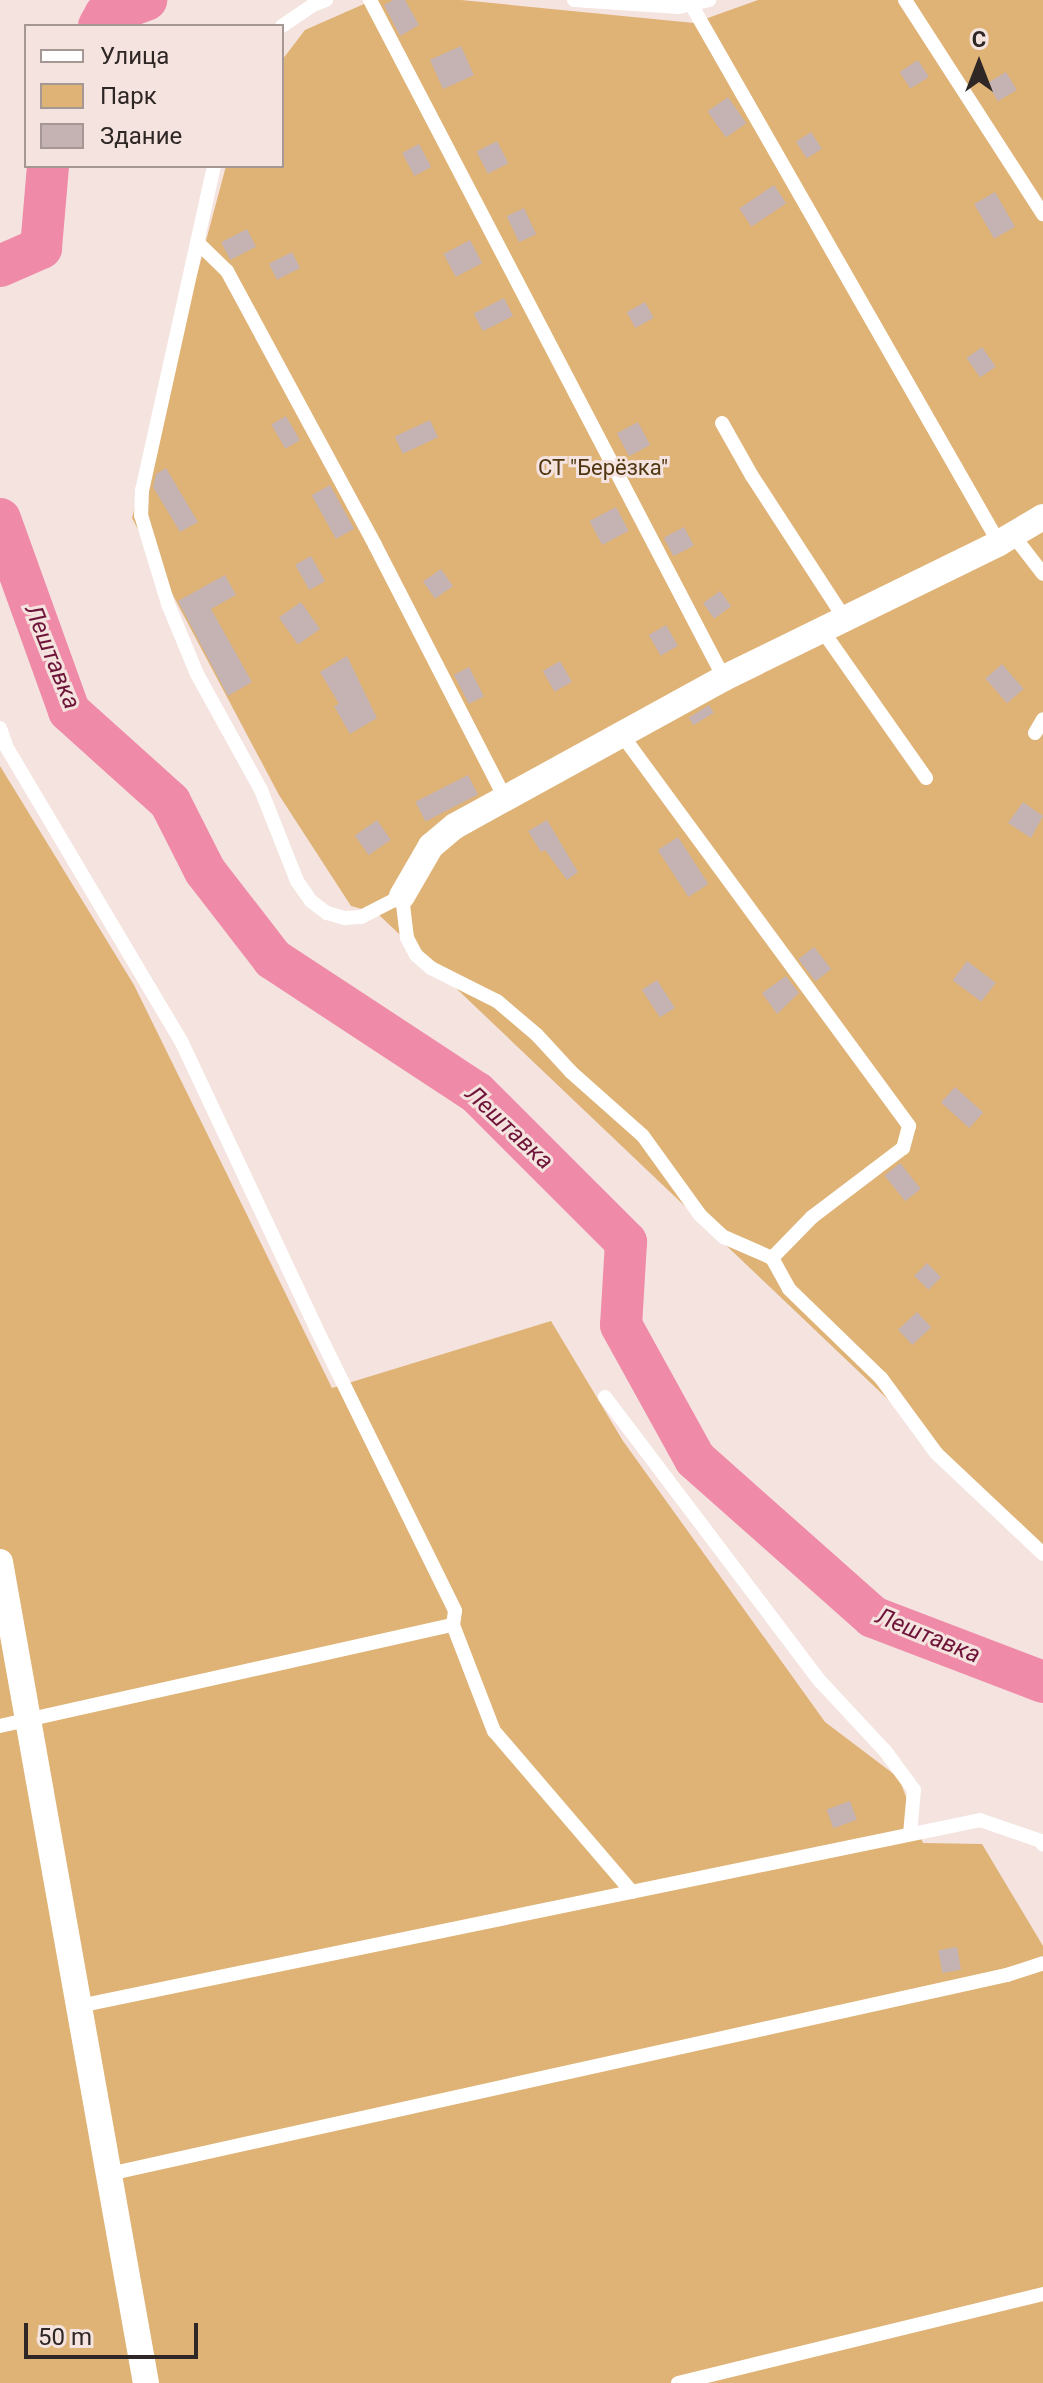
<!DOCTYPE html>
<meta charset="utf-8">
<style>
body{margin:0}
#map{position:relative;width:1043px;height:2383px;overflow:hidden;background:#f4e3de;font-family:Roboto,sans-serif}
div>[style]{position:absolute}
.green>*{inset:0;background:#dfb275}
.river>*{height:42px;margin:-21px;padding:0 21px;transform-origin:21px;border-radius:21px;background:#ef8aa8}
.building>*{inset:0;background:#c4b3b2;transform-origin:0 0}
.service>*{height:14px;margin:-7px;padding:0 7px;transform-origin:7px;border-radius:7px;background:#fff}
.minor>*{height:26px;margin:-13px;padding:0 13px;transform-origin:13px;border-radius:13px;background:#fff}
span{translate:-50% -50%;white-space:nowrap;text-align:center;line-height:1.15;-webkit-text-stroke:6px #f4e3de;paint-order:stroke}
.park-label{font-size:22px;color:#503712}
.water-label{font-size:24px;color:#6e1439;font-style:italic}
.legend{position:absolute;left:24px;top:24px;width:260px;height:144px;box-sizing:border-box;background:#f4e3de;border:2px solid #a59894;margin:0;padding:10px 14px;list-style:none;font-size:24px;color:#2e2726}
.legend li{display:flex;align-items:center;gap:16px;height:40px}
.legend b{width:40px;border:2px solid #a59894}
.north{position:absolute;left:939px;top:24px;width:80px;height:80px;-webkit-text-stroke:6px #f4e3de;paint-order:stroke;rotate:0deg;font-size:22px;font-weight:700;line-height:32px;text-align:center;color:#2e2726}
.north::after{content:'';display:block;margin:auto;width:28px;height:36px;background:#2e2726;clip-path:polygon(50% 0,100% 100%,50% 72%,0 100%)}
.scale{position:absolute;left:24px;top:2323px;width:174px;height:36px;box-sizing:border-box;border:4px solid #2e2726;border-top:0;padding-left:10px;font-size:24px;line-height:28px;white-space:nowrap;color:#2e2726;-webkit-text-stroke:6px #f4e3de;paint-order:stroke}
</style>
<div id="map">
<div class="green">
<i style="clip-path:polygon(373px 0,461px 0,694px 23px,758px 0,1043px 0,1043px 1547px,377px 913px,351px 906px,279px 795px,132px 518px,226px 166px,282px 166px,282px 60px,305px 30px)"></i>
<i style="clip-path:polygon(0 766px,134px 985px,332px 1388px,551px 1321px,623px 1441px,825px 1722px,899px 1778px,923px 1843px,982px 1844px,1043px 1946px,1043px 2383px,0 2383px)"></i>
</div>
<div class="river">
<i style="left:99px;top:26px;width:13px;rotate:-61deg"></i>
<i style="left:105px;top:15px;width:44px;rotate:-20.1deg"></i>
<i style="left:0;top:266px;width:45px;rotate:-23.7deg"></i>
<i style="left:41px;top:248px;width:82px;rotate:-85.1deg"></i>
<i style="left:0;top:519px;width:204px;rotate:70.2deg"></i>
<i style="left:69px;top:711px;width:136px;rotate:42deg"></i>
<i style="left:170px;top:802px;width:77px;rotate:63.1deg"></i>
<i style="left:205px;top:871px;width:111px;rotate:52.3deg"></i>
<i style="left:273px;top:959px;width:244px;rotate:33.3deg"></i>
<i style="left:477px;top:1093px;width:211px;rotate:45deg"></i>
<i style="left:626px;top:1242px;width:83px;rotate:93.4deg"></i>
<i style="left:621px;top:1325px;width:153px;rotate:61.1deg"></i>
<i style="left:695px;top:1459px;width:238px;rotate:41.6deg"></i>
<i style="left:873px;top:1617px;width:182px;rotate:20.9deg"></i>
</div>
<div class="building">
<i style="clip-path:polygon(393px 0,405px 0,419px 25px,400px 36px,384px 5px)"></i>
<i style="left:461px;top:46px;width:32px;height:34px;rotate:66deg"></i>
<i style="left:918px;top:60px;width:20px;height:22px;rotate:57deg"></i>
<i style="left:1006px;top:72px;width:21px;height:22px;rotate:59deg"></i>
<i style="left:728px;top:97px;width:32px;height:25px;rotate:55deg"></i>
<i style="left:811px;top:132px;width:20px;height:18px;rotate:57deg"></i>
<i style="left:497px;top:141px;width:25px;height:23px;rotate:63deg"></i>
<i style="left:419px;top:144px;width:26px;height:19px;rotate:62deg"></i>
<i style="left:774px;top:185px;width:22px;height:42px;rotate:56deg"></i>
<i style="left:995px;top:192px;width:40px;height:24px;rotate:60deg"></i>
<i style="left:524px;top:208px;width:29px;height:19px;rotate:65deg"></i>
<i style="left:247px;top:229px;width:20px;height:29px;rotate:63deg"></i>
<i style="left:470px;top:240px;width:26px;height:30px;rotate:62deg"></i>
<i style="left:292px;top:252px;width:18px;height:26px;rotate:63deg"></i>
<i style="left:504px;top:298px;width:20px;height:34px;rotate:63deg"></i>
<i style="left:645px;top:302px;width:18px;height:21px;rotate:61deg"></i>
<i style="left:982px;top:347px;width:24px;height:19px;rotate:55deg"></i>
<i style="left:286px;top:416px;width:28px;height:17px;rotate:60deg"></i>
<i style="left:430px;top:420px;width:19px;height:39px;rotate:65deg"></i>
<i style="left:638px;top:422px;width:26px;height:24px;rotate:62deg"></i>
<i style="clip-path:polygon(166px 468px,198px 522px,180px 532px,153px 487px,156px 474px)"></i>
<i style="left:330px;top:485px;width:50px;height:21px;rotate:61deg"></i>
<i style="left:616px;top:507px;width:27px;height:30px;rotate:62deg"></i>
<i style="left:684px;top:527px;width:21px;height:23px;rotate:62deg"></i>
<i style="left:311px;top:556px;width:29px;height:18px;rotate:61deg"></i>
<i style="left:441px;top:569px;width:21px;height:22px;rotate:55deg"></i>
<i style="clip-path:polygon(225px 575px,236px 595px,211px 609px,252px 682px,228px 696px,178px 601px)"></i>
<i style="left:720px;top:591px;width:19px;height:21px;rotate:54deg"></i>
<i style="left:301px;top:602px;width:33px;height:27px;rotate:55deg"></i>
<i style="left:666px;top:625px;width:24px;height:20px;rotate:60deg"></i>
<i style="clip-path:polygon(347px 656px,377px 718px,350px 734px,334px 706px,339px 704px,320px 672px)"></i>
<i style="left:560px;top:661px;width:24px;height:20px;rotate:60deg"></i>
<i style="left:1002px;top:664px;width:33px;height:22px;rotate:49deg"></i>
<i style="left:469px;top:667px;width:33px;height:17px;rotate:63deg"></i>
<i style="left:709px;top:705px;width:9px;height:24px;rotate:58deg"></i>
<i style="left:468px;top:775px;width:22px;height:59px;rotate:63deg"></i>
<i style="clip-path:polygon(1023px 802px,1043px 816px,1031px 838px,1008px 823px)"></i>
<i style="left:377px;top:820px;width:24px;height:27px;rotate:55deg"></i>
<i style="clip-path:polygon(547px 820px,578px 872px,567px 880px,545px 850px,541px 852px,528px 831px)"></i>
<i style="left:678px;top:837px;width:56px;height:24px;rotate:57deg"></i>
<i style="left:814px;top:947px;width:28px;height:20px;rotate:52deg"></i>
<i style="left:967px;top:961px;width:36px;height:24px;rotate:37deg"></i>
<i style="clip-path:polygon(786px 976px,799px 993px,777px 1014px,762px 993px)"></i>
<i style="left:657px;top:980px;width:33px;height:18px;rotate:57deg"></i>
<i style="left:955px;top:1087px;width:38px;height:21px;rotate:42deg"></i>
<i style="left:900px;top:1163px;width:33px;height:20px;rotate:51deg"></i>
<i style="left:927px;top:1263px;width:20px;height:18px;rotate:45deg"></i>
<i style="left:917px;top:1312px;width:21px;height:26px;rotate:47deg"></i>
<i style="left:850px;top:1801px;width:20px;height:25px;rotate:70deg"></i>
<i style="left:957px;top:1947px;width:23px;height:19px;rotate:80deg"></i>
</div>
<div class="service">
<i style="left:370px;top:0;width:765px;rotate:62.43deg"></i>
<i style="left:574px;top:0;width:105px;rotate:3.8deg"></i>
<i style="left:679px;top:7px;width:31px;rotate:-13deg"></i>
<i style="left:905px;top:0;width:255px;rotate:57.2deg"></i>
<i style="left:692px;top:6px;width:619px;rotate:60.24deg"></i>
<i style="left:282px;top:26px;width:37px;rotate:-34deg"></i>
<i style="left:313px;top:5px;width:14px;rotate:-21deg"></i>
<i style="left:214px;top:166px;width:332px;rotate:102.5deg"></i>
<i style="left:142px;top:490px;width:25px;rotate:92deg"></i>
<i style="left:141px;top:515px;width:93px;rotate:73.1deg"></i>
<i style="left:168px;top:604px;width:76px;rotate:67.5deg"></i>
<i style="left:197px;top:674px;width:132px;rotate:61.1deg"></i>
<i style="left:261px;top:790px;width:98px;rotate:68.4deg"></i>
<i style="left:297px;top:881px;width:24px;rotate:55deg"></i>
<i style="left:311px;top:901px;width:20px;rotate:37deg"></i>
<i style="left:327px;top:913px;width:19px;rotate:16deg"></i>
<i style="left:345px;top:918px;width:16px;rotate:-4deg"></i>
<i style="left:361px;top:917px;width:46px;rotate:-27.1deg"></i>
<i style="left:402px;top:896px;width:42px;rotate:83.2deg"></i>
<i style="left:407px;top:938px;width:19px;rotate:62deg"></i>
<i style="left:416px;top:955px;width:20px;rotate:41deg"></i>
<i style="left:431px;top:968px;width:74px;rotate:26.6deg"></i>
<i style="left:497px;top:1001px;width:52px;rotate:40.4deg"></i>
<i style="left:537px;top:1035px;width:50px;rotate:47.4deg"></i>
<i style="left:571px;top:1072px;width:96px;rotate:41.6deg"></i>
<i style="left:643px;top:1136px;width:97px;rotate:54.2deg"></i>
<i style="left:700px;top:1215px;width:33px;rotate:43deg"></i>
<i style="left:724px;top:1237px;width:52px;rotate:23.6deg"></i>
<i style="left:772px;top:1258px;width:35px;rotate:61deg"></i>
<i style="left:789px;top:1289px;width:128px;rotate:44.1deg"></i>
<i style="left:881px;top:1378px;width:93px;rotate:53.7deg"></i>
<i style="left:936px;top:1453px;width:147px;rotate:43.3deg"></i>
<i style="left:197px;top:242px;width:42px;rotate:44deg"></i>
<i style="left:227px;top:271px;width:311px;rotate:61.6deg"></i>
<i style="left:375px;top:545px;width:287px;rotate:62.8deg"></i>
<i style="left:722px;top:423px;width:61px;rotate:60.5deg"></i>
<i style="left:752px;top:476px;width:171px;rotate:57deg"></i>
<i style="left:1013px;top:535px;width:49px;rotate:52.4deg"></i>
<i style="left:822px;top:630px;width:181px;rotate:54.9deg"></i>
<i style="left:0;top:728px;width:21px;rotate:71deg"></i>
<i style="left:7px;top:748px;width:343px;rotate:59.3deg"></i>
<i style="left:182px;top:1043px;width:315px;rotate:64.8deg"></i>
<i style="left:316px;top:1328px;width:315px;rotate:63.8deg"></i>
<i style="left:455px;top:1611px;width:14px;rotate:98deg"></i>
<i style="left:453px;top:1625px;width:114px;rotate:68.9deg"></i>
<i style="left:494px;top:1731px;width:212px;rotate:49.4deg"></i>
<i style="left:1035px;top:733px;width:16px;rotate:-60deg"></i>
<i style="left:622px;top:735px;width:485px;rotate:53.7deg"></i>
<i style="left:909px;top:1126px;width:23px;rotate:105deg"></i>
<i style="left:903px;top:1148px;width:114px;rotate:142.8deg"></i>
<i style="left:812px;top:1217px;width:57px;rotate:134.3deg"></i>
<i style="left:605px;top:1397px;width:356px;rotate:52.9deg"></i>
<i style="left:820px;top:1681px;width:97px;rotate:47.1deg"></i>
<i style="left:886px;top:1752px;width:47px;rotate:53.6deg"></i>
<i style="left:914px;top:1790px;width:44px;rotate:95.2deg"></i>
<i style="left:0;top:1726px;width:464px;rotate:-12.6deg"></i>
<i style="left:79px;top:2006px;width:920px;rotate:-11.66deg"></i>
<i style="left:980px;top:1820px;width:65px;rotate:19deg"></i>
<i style="left:1041px;top:1841px;width:4px;rotate:63deg"></i>
<i style="left:109px;top:2174px;width:920px;rotate:-12.5deg"></i>
<i style="left:1007px;top:1975px;width:38px;rotate:-18deg"></i>
<i style="left:678px;top:2383px;width:376px;rotate:-13.7deg"></i>
</div>
<div class="minor">
<i style="left:402px;top:896px;width:58px;rotate:-59.9deg"></i>
<i style="left:431px;top:846px;width:31px;rotate:-40deg"></i>
<i style="left:455px;top:826px;width:307px;rotate:-28.8deg"></i>
<i style="left:724px;top:678px;width:306px;rotate:-26.1deg"></i>
<i style="left:999px;top:543px;width:51px;rotate:-30.6deg"></i>
<i style="left:0;top:1562px;width:834px;rotate:79.92deg"></i>
</div>
<div class="park-label">
<span style="left:603px;top:468px">СТ "Берёзка"</span>
</div>
<div class="water-label">
<span style="left:52px;top:657px;rotate:68deg">Лештавка</span>
<span style="left:509px;top:1128px;rotate:43deg">Лештавка</span>
<span style="left:928px;top:1636px;rotate:22deg">Лештавка</span>
</div>
<ul class="legend">
<li><b style="height:10px;background:#fff"></b>Улица</li>
<li><b style="height:22px;background:#dfb275"></b>Парк</li>
<li><b style="height:22px;background:#c4b3b2"></b>Здание</li>
</ul>
<div class="north">С</div>
<div class="scale">50 m</div>
</div>
